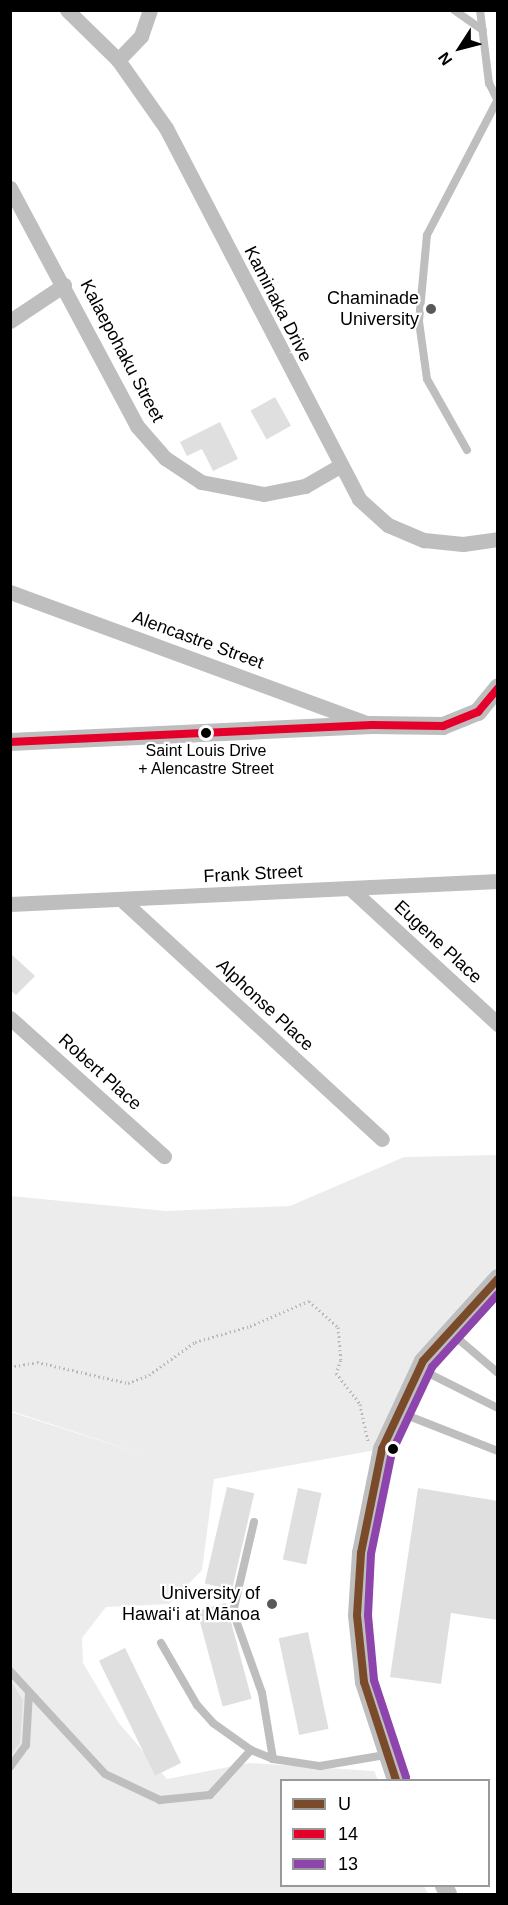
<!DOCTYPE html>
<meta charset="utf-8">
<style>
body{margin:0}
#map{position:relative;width:508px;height:1905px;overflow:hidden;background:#fff;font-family:Arial,sans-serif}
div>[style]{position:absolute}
.green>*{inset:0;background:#ececec}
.building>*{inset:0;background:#dfdfdf;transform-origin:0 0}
.path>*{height:3px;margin-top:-1.5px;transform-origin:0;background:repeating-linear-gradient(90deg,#b9b9b9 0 1.5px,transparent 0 4.5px)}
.service>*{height:8px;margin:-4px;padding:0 4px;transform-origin:4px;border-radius:4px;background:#bebebe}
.minor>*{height:15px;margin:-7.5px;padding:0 7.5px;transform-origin:7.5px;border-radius:7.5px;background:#bebebe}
.tertiary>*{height:18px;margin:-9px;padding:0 9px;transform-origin:9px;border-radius:9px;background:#bebebe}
.bus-1>*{height:8px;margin:-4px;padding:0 4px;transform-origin:4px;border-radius:4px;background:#7a4b2a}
.bus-2>*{height:8px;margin:-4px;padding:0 4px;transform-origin:4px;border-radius:4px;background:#e4002b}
.bus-3>*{height:8px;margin:-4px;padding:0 4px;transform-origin:4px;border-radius:4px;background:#8e44ad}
.dots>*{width:16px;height:16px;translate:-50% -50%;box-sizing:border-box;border:3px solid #fff;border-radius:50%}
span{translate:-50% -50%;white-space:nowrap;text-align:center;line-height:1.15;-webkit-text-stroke:4.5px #fff;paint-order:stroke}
.bus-label{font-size:16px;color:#000}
.poi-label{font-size:18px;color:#000}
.right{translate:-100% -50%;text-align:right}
.street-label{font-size:18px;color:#000}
.frame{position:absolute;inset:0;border:12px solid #000;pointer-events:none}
.legend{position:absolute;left:280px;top:1779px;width:210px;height:108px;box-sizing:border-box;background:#fff;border:2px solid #999;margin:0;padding:8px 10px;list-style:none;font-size:18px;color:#000}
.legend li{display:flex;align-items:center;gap:12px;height:30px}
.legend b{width:30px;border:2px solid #999}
.north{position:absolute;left:430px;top:18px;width:60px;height:60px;-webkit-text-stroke:4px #fff;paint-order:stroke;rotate:234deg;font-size:16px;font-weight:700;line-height:24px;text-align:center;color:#000}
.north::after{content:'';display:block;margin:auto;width:21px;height:27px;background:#000;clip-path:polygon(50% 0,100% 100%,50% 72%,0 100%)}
</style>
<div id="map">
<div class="green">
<i style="clip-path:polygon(497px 1155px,497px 1278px,423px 1361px,382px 1449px,214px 1479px,202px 1570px,169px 1604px,106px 1607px,82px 1638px,83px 1663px,118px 1722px,167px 1779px,249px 1763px,374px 1771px,378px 1780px,282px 1780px,282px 1886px,424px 1886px,428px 1894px,11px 1894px,11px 1412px,157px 1459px,11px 1411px,10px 1196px,166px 1211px,290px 1206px,404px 1157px)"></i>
</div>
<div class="building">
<i style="left:275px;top:397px;width:33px;height:28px;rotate:61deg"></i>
<i style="clip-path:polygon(220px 422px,238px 459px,213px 471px,202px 449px,187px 456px,180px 442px)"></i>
<i style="clip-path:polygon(10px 953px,35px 976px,16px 995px,10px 990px)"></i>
<i style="left:227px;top:1487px;width:28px;height:99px;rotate:13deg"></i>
<i style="left:298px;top:1488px;width:24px;height:73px;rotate:12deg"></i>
<i style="clip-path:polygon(418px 1488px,498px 1501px,498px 1620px,451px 1613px,441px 1684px,390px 1677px)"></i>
<i style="left:226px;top:1603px;width:99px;height:30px;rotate:75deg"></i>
<i style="left:308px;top:1632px;width:99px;height:30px;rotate:78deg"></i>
<i style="left:125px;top:1648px;width:128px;height:29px;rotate:64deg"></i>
<i style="clip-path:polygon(10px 1680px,23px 1700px,20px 1743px,10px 1756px)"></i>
</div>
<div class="path">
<i style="left:10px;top:1367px;width:27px;rotate:-10deg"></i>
<i style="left:37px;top:1362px;width:93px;rotate:13deg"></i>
<i style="left:128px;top:1383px;width:22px;rotate:-21deg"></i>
<i style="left:149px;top:1375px;width:57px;rotate:-35.7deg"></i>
<i style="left:195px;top:1342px;width:57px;rotate:-16.2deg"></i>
<i style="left:250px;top:1326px;width:64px;rotate:-23deg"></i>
<i style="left:309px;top:1301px;width:39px;rotate:42deg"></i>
<i style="left:338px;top:1327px;width:33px;rotate:85deg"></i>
<i style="left:341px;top:1360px;width:14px;rotate:111deg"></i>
<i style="left:336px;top:1373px;width:39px;rotate:52deg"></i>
<i style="left:360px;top:1404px;width:38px;rotate:78deg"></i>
</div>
<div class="service">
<i style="left:454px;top:10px;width:35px;rotate:35deg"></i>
<i style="left:480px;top:10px;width:74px;rotate:83deg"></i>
<i style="left:489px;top:83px;width:20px;rotate:63deg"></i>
<i style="left:467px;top:450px;width:81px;rotate:-119.4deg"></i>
<i style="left:427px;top:379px;width:59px;rotate:-97.9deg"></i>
<i style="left:419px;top:321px;width:86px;rotate:-84.7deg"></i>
<i style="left:427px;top:235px;width:151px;rotate:-62.4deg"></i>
<i style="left:450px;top:1332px;width:63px;rotate:40.5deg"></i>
<i style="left:420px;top:1369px;width:87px;rotate:26.6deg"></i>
<i style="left:401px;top:1413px;width:104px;rotate:21.4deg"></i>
<i style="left:254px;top:1522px;width:92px;rotate:103.1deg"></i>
<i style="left:233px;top:1612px;width:86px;rotate:70.3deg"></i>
<i style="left:262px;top:1693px;width:67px;rotate:80.5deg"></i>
<i style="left:161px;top:1643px;width:72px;rotate:59.9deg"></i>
<i style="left:197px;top:1705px;width:24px;rotate:48deg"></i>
<i style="left:213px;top:1723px;width:47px;rotate:35.4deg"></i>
<i style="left:251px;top:1750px;width:24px;rotate:22deg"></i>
<i style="left:273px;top:1759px;width:48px;rotate:8.5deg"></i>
<i style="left:320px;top:1766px;width:66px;rotate:-9.6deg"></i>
<i style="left:10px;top:1671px;width:140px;rotate:47.3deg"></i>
<i style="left:105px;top:1774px;width:61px;rotate:25.3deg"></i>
<i style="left:160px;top:1800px;width:50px;rotate:-5.7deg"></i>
<i style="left:210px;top:1795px;width:61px;rotate:-47.7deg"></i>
<i style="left:10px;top:1767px;width:27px;rotate:-54deg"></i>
<i style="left:26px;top:1745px;width:52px;rotate:-86.7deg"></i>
</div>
<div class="minor">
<i style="left:67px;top:10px;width:71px;rotate:44.4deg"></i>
<i style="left:118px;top:60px;width:83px;rotate:54.8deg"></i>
<i style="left:166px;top:128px;width:418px;rotate:62.5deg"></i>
<i style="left:359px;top:499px;width:39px;rotate:42deg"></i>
<i style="left:388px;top:525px;width:39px;rotate:23deg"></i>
<i style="left:424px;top:540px;width:39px;rotate:6deg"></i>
<i style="left:463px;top:544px;width:35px;rotate:-8deg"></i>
<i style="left:118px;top:60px;width:33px;rotate:-46deg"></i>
<i style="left:141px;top:36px;width:28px;rotate:-71deg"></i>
<i style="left:10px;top:188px;width:270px;rotate:61.9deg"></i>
<i style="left:137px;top:426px;width:43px;rotate:48.8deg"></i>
<i style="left:165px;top:458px;width:43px;rotate:33.7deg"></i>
<i style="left:201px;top:482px;width:64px;rotate:10.8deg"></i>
<i style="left:264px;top:494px;width:42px;rotate:-11deg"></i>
<i style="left:305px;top:486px;width:39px;rotate:-30deg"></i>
<i style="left:10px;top:321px;width:65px;rotate:-33.7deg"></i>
<i style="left:10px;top:592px;width:382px;rotate:20.2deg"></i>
<i style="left:351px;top:889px;width:200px;rotate:42.6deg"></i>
<i style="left:122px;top:900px;width:353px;rotate:42.6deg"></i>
<i style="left:10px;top:904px;width:489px;rotate:-2.7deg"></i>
<i style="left:10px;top:1018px;width:207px;rotate:41.9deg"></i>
</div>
<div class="tertiary">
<i style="left:10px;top:742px;width:362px;rotate:-2.7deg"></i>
<i style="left:372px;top:725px;width:71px;rotate:0.8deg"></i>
<i style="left:443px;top:726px;width:38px;rotate:-22deg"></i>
<i style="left:478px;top:712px;width:32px;rotate:-51deg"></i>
<i style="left:396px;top:1780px;width:103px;rotate:-108.1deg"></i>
<i style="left:364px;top:1682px;width:67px;rotate:-96deg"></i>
<i style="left:357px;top:1615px;width:62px;rotate:-86.3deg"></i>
<i style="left:361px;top:1553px;width:106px;rotate:-78.6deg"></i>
<i style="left:382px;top:1449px;width:97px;rotate:-65deg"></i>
<i style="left:423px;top:1361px;width:112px;rotate:-47.9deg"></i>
<i style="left:444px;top:1886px;width:9px;rotate:63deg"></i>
</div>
<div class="bus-1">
<i style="left:396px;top:1780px;width:103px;rotate:-108.1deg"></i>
<i style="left:364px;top:1682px;width:67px;rotate:-96deg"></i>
<i style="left:357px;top:1615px;width:62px;rotate:-86.3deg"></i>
<i style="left:361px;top:1553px;width:106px;rotate:-78.6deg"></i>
<i style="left:382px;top:1449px;width:97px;rotate:-65deg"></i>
<i style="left:423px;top:1361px;width:111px;rotate:-47.6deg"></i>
</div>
<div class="bus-2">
<i style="left:10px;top:742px;width:362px;rotate:-2.7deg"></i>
<i style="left:372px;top:725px;width:71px;rotate:0.8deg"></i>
<i style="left:443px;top:726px;width:38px;rotate:-22deg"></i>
<i style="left:478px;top:712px;width:31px;rotate:-50deg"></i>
</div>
<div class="bus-3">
<i style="left:406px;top:1777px;width:102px;rotate:-108.3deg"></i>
<i style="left:374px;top:1680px;width:65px;rotate:-95.3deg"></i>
<i style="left:368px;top:1615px;width:61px;rotate:-87.2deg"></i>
<i style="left:371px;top:1554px;width:104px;rotate:-78.4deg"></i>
<i style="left:392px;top:1452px;width:94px;rotate:-64.8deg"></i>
<i style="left:432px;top:1367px;width:98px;rotate:-47.9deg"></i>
</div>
<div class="dots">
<i style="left:431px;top:309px;background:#595959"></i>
<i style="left:206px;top:733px;background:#000"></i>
<i style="left:393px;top:1449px;background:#000"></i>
<i style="left:272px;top:1604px;background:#595959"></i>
</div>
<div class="bus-label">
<span style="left:206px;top:760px">Saint Louis Drive<br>+ Alencastre Street</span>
</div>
<div class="poi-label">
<span class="right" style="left:419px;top:309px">Chaminade<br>University</span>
<span class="right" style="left:260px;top:1604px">University of<br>Hawaiʻi at Mānoa</span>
</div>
<div class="street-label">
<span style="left:278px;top:304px;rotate:63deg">Kaminaka Drive</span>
<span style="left:122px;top:351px;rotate:62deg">Kalaepohaku Street</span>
<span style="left:198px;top:640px;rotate:20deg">Alencastre Street</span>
<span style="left:253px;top:874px;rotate:-3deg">Frank Street</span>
<span style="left:438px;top:942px;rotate:43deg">Eugene Place</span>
<span style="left:265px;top:1005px;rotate:43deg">Alphonse Place</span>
<span style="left:100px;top:1072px;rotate:42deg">Robert Place</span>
</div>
<div class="frame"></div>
<ul class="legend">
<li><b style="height:8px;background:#7a4b2a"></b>U</li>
<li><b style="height:8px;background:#e4002b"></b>14</li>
<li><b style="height:8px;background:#8e44ad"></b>13</li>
</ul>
<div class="north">N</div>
</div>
